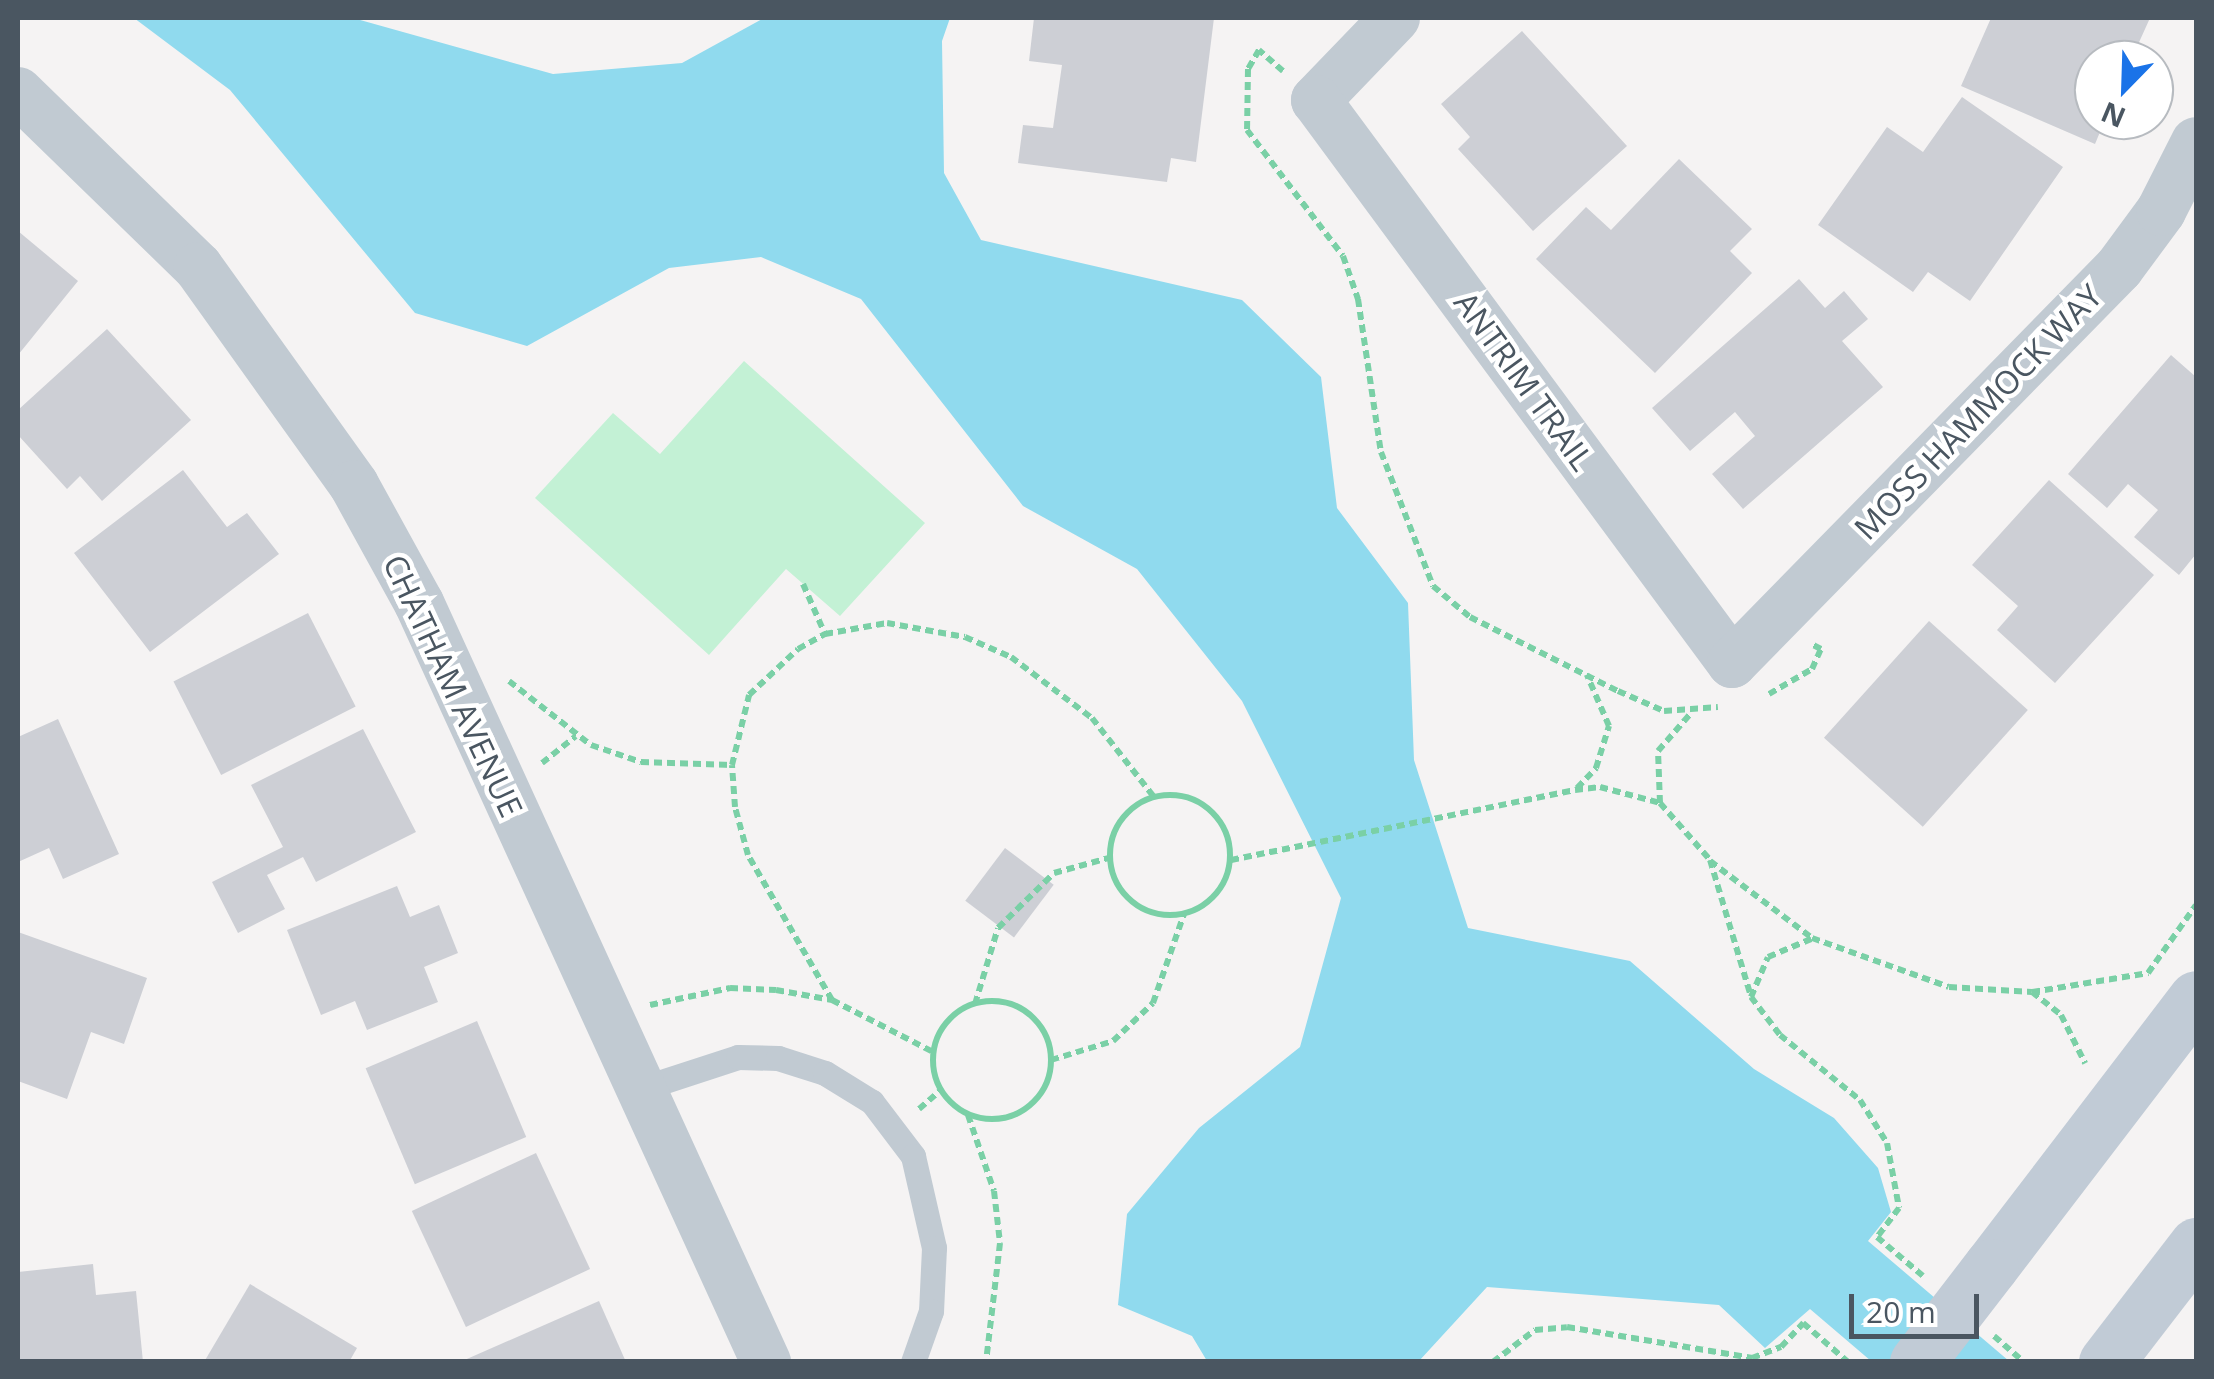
<!DOCTYPE html>
<style>
body{margin:0}
#map{position:relative;width:2214px;height:1379px;overflow:hidden;background:#f5f3f3;font-family:"Open Sans",sans-serif}
div>[style]{position:absolute}
.green>*{inset:0;background:#c3f1d5}
.water>*{inset:0;background:#90daee}
.building>*{inset:0;background:#cdcfd5;transform-origin:0 0}
.path>*{height:6px;margin-top:-3px;transform-origin:0;background:repeating-linear-gradient(90deg,#7ad0a6 0 8px,transparent 0 13px)}
.path>.ring{margin:-3px;padding:0;box-sizing:content-box;background:none;border:6px solid #7ad0a6;border-radius:50%}
.lane>*{height:25px;margin:-12.5px;padding:0 12.5px;transform-origin:12.5px;border-radius:12.5px;background:#c1cad2}
.street>*{height:50px;margin:-25px;padding:0 25px;transform-origin:25px;border-radius:25px;background:#c1cad2}
.secondary>*{height:55px;margin:-27.5px;padding:0 27.5px;transform-origin:27.5px;border-radius:27.5px;background:#c1cbd6}
.secondary-bridge>*{height:55px;margin:-27.5px;padding:0 27.5px;transform-origin:27.5px;border-radius:27.5px;background:#c1cbd6}
span{translate:-50% -50%;white-space:nowrap;text-align:center;line-height:1.15;-webkit-text-stroke:9px #fff;paint-order:stroke}
.street-label{font-size:32px;color:#4a5661}
.frame{position:absolute;inset:0;border:20px solid #4a5661;pointer-events:none}
.north{position:absolute;left:2074px;top:40px;width:100px;height:100px;box-sizing:border-box;background:#fff;border:2px solid #b7bbc0;border-radius:50%;rotate:203deg;font-size:28px;font-weight:700;line-height:40px;text-align:center;color:#4a5661}
.north::after{content:'';display:block;margin:auto;width:35px;height:45px;background:#1a73e8;clip-path:polygon(50% 0,100% 100%,50% 72%,0 100%)}
.scale{position:absolute;left:1849px;top:1294px;width:130px;height:45px;box-sizing:border-box;border:5px solid #4a5661;border-top:0;padding-left:12px;font-size:30px;line-height:35px;white-space:nowrap;color:#4a5661;-webkit-text-stroke:8px #fff;paint-order:stroke}
</style>
<div id="map">
<div class="green">
<i style="clip-path:polygon(744px 361px,925px 523px,840px 616px,786px 569px,709px 655px,535px 498px,613px 413px,660px 454px)"></i>
</div>
<div class="water">
<i style="clip-path:polygon(134px 18px,353px 18px,553px 74px,682px 63px,764px 18px,950px 18px,942px 41px,944px 173px,981px 240px,1242px 300px,1321px 377px,1337px 508px,1408px 603px,1414px 760px,1468px 928px,1630px 961px,1754px 1069px,1834px 1118px,1878px 1168px,1891px 1212px,1868px 1241px,2009px 1361px,1871px 1361px,1810px 1309px,1765px 1348px,1719px 1305px,1487px 1287px,1419px 1361px,1207px 1361px,1192px 1336px,1118px 1305px,1127px 1214px,1199px 1128px,1300px 1047px,1341px 898px,1242px 701px,1137px 569px,1023px 506px,861px 299px,761px 257px,669px 268px,527px 346px,415px 313px,230px 90px)"></i>
</div>
<div class="building">
<i style="clip-path:polygon(1034px 18px,1214px 18px,1196px 162px,1171px 158px,1167px 182px,1018px 163px,1023px 125px,1053px 128px,1062px 65px,1029px 61px)"></i>
<i style="clip-path:polygon(1991px 18px,2150px 18px,2131px 60px,2094px 60px,2094px 120px,2105px 120px,2095px 144px,1961px 86px)"></i>
<i style="clip-path:polygon(1522px 31px,1627px 146px,1533px 231px,1458px 149px,1470px 137px,1441px 104px)"></i>
<i style="clip-path:polygon(1962px 97px,2063px 167px,1970px 301px,1928px 272px,1913px 292px,1818px 225px,1887px 127px,1923px 152px)"></i>
<i style="clip-path:polygon(1679px 159px,1752px 229px,1730px 251px,1752px 273px,1655px 373px,1536px 259px,1586px 207px,1611px 230px)"></i>
<i style="clip-path:polygon(18px 231px,78px 281px,18px 355px)"></i>
<i style="clip-path:polygon(1799px 279px,1825px 308px,1844px 291px,1868px 319px,1842px 341px,1883px 387px,1743px 509px,1712px 474px,1755px 436px,1735px 412px,1690px 451px,1652px 408px)"></i>
<i style="clip-path:polygon(107px 329px,191px 420px,102px 501px,80px 476px,67px 489px,18px 435px,18px 410px)"></i>
<i style="clip-path:polygon(2171px 355px,2196px 377px,2196px 554px,2179px 575px,2134px 537px,2158px 510px,2128px 484px,2107px 508px,2068px 474px)"></i>
<i style="clip-path:polygon(183px 470px,227px 527px,247px 513px,279px 554px,150px 652px,74px 553px)"></i>
<i style="clip-path:polygon(2049px 480px,2154px 575px,2055px 683px,1997px 630px,2018px 606px,1972px 565px)"></i>
<i style="left:308px;top:613px;width:105px;height:151px;rotate:63deg"></i>
<i style="left:1929px;top:621px;width:133px;height:157px;rotate:42deg"></i>
<i style="clip-path:polygon(58px 719px,119px 854px,63px 879px,49px 848px,18px 862px,18px 737px)"></i>
<i style="clip-path:polygon(363px 729px,416px 832px,316px 882px,303px 857px,267px 875px,285px 909px,238px 933px,212px 882px,283px 847px,251px 785px)"></i>
<i style="left:1005px;top:848px;width:61px;height:66px;rotate:37deg"></i>
<i style="clip-path:polygon(397px 886px,410px 917px,439px 905px,458px 953px,424px 967px,438px 1002px,367px 1030px,355px 1001px,321px 1015px,287px 930px)"></i>
<i style="clip-path:polygon(18px 932px,147px 978px,124px 1044px,91px 1032px,67px 1099px,18px 1081px)"></i>
<i style="left:477px;top:1021px;width:126px;height:121px;rotate:67deg"></i>
<i style="left:536px;top:1153px;width:128px;height:137px;rotate:65deg"></i>
<i style="clip-path:polygon(93px 1264px,96px 1295px,136px 1291px,143px 1362px,18px 1362px,18px 1272px)"></i>
<i style="clip-path:polygon(250px 1284px,357px 1348px,349px 1362px,204px 1362px)"></i>
<i style="clip-path:polygon(599px 1301px,626px 1362px,460px 1362px)"></i>
</div>
<div class="path">
<i style="left:1283px;top:71px;width:32px;rotate:-139deg"></i>
<i style="left:1259px;top:50px;width:22px;rotate:120deg"></i>
<i style="left:1248px;top:69px;width:61px;rotate:90.9deg"></i>
<i style="left:1247px;top:130px;width:158px;rotate:52.7deg"></i>
<i style="left:1343px;top:256px;width:46px;rotate:70.8deg"></i>
<i style="left:1358px;top:299px;width:155px;rotate:81.5deg"></i>
<i style="left:1381px;top:452px;width:144px;rotate:68.8deg"></i>
<i style="left:1433px;top:586px;width:48px;rotate:40deg"></i>
<i style="left:1470px;top:617px;width:165px;rotate:26.6deg"></i>
<i style="left:1618px;top:691px;width:50px;rotate:23.5deg"></i>
<i style="left:1664px;top:711px;width:54px;rotate:-4.2deg"></i>
<i style="left:803px;top:584px;width:55px;rotate:66.3deg"></i>
<i style="left:509px;top:681px;width:104px;rotate:38deg"></i>
<i style="left:591px;top:745px;width:53px;rotate:18.8deg"></i>
<i style="left:641px;top:762px;width:91px;rotate:1.9deg"></i>
<i style="left:1769px;top:694px;width:50px;rotate:-30.2deg"></i>
<i style="left:1812px;top:669px;width:22px;rotate:-66deg"></i>
<i style="left:1821px;top:649px;width:11px;rotate:-153deg"></i>
<i style="left:542px;top:763px;width:43px;rotate:-38.5deg"></i>
<i style="left:1577px;top:788px;width:28px;rotate:-46deg"></i>
<i style="left:1596px;top:768px;width:44px;rotate:-72.8deg"></i>
<i style="left:1609px;top:726px;width:56px;rotate:-113.3deg"></i>
<i class="ring" style="left:1110px;top:795px;width:114px;height:114px"></i>
<i style="left:1660px;top:803px;width:52px;rotate:-92.2deg"></i>
<i style="left:1658px;top:751px;width:50px;rotate:-49deg"></i>
<i style="left:1231px;top:860px;width:351px;rotate:-11.5deg"></i>
<i style="left:1575px;top:790px;width:25px;rotate:-7deg"></i>
<i style="left:1600px;top:787px;width:62px;rotate:14.9deg"></i>
<i style="left:1660px;top:803px;width:76px;rotate:48.7deg"></i>
<i style="left:1710px;top:860px;width:143px;rotate:73.3deg"></i>
<i style="left:1751px;top:997px;width:48px;rotate:52.7deg"></i>
<i style="left:1780px;top:1035px;width:103px;rotate:39.1deg"></i>
<i style="left:1860px;top:1100px;width:51px;rotate:57.9deg"></i>
<i style="left:1887px;top:1143px;width:66px;rotate:79.5deg"></i>
<i style="left:1899px;top:1208px;width:36px;rotate:127deg"></i>
<i style="left:1877px;top:1237px;width:60px;rotate:40.3deg"></i>
<i style="left:1710px;top:861px;width:128px;rotate:37deg"></i>
<i style="left:1812px;top:938px;width:145px;rotate:19.7deg"></i>
<i style="left:1949px;top:987px;width:83px;rotate:3.4deg"></i>
<i style="left:2032px;top:992px;width:118px;rotate:-9.3deg"></i>
<i style="left:2148px;top:973px;width:83px;rotate:-54.8deg"></i>
<i style="left:2032px;top:992px;width:37px;rotate:38deg"></i>
<i style="left:2061px;top:1015px;width:54px;rotate:63.4deg"></i>
<i style="left:1751px;top:997px;width:43px;rotate:-67deg"></i>
<i style="left:1768px;top:957px;width:47px;rotate:-22.7deg"></i>
<i style="left:832px;top:1000px;width:168px;rotate:-120.1deg"></i>
<i style="left:748px;top:855px;width:50px;rotate:-105.2deg"></i>
<i style="left:735px;top:807px;width:42px;rotate:-94.1deg"></i>
<i style="left:732px;top:765px;width:72px;rotate:-76.3deg"></i>
<i style="left:749px;top:695px;width:67px;rotate:-43.2deg"></i>
<i style="left:798px;top:649px;width:31px;rotate:-29deg"></i>
<i style="left:825px;top:634px;width:63px;rotate:-10.1deg"></i>
<i style="left:887px;top:623px;width:79px;rotate:10.2deg"></i>
<i style="left:965px;top:637px;width:50px;rotate:23.5deg"></i>
<i style="left:1011px;top:657px;width:101px;rotate:37deg"></i>
<i style="left:1092px;top:718px;width:100px;rotate:51.9deg"></i>
<i class="ring" style="left:933px;top:1001px;width:112px;height:112px"></i>
<i style="left:975px;top:1004px;width:79px;rotate:-73.2deg"></i>
<i style="left:998px;top:928px;width:78px;rotate:-44.5deg"></i>
<i style="left:1054px;top:873px;width:57px;rotate:-15.3deg"></i>
<i style="left:650px;top:1005px;width:82px;rotate:-12deg"></i>
<i style="left:730px;top:988px;width:46px;rotate:2.5deg"></i>
<i style="left:776px;top:990px;width:57px;rotate:10.1deg"></i>
<i style="left:832px;top:1000px;width:114px;rotate:27.2deg"></i>
<i style="left:1051px;top:1060px;width:65px;rotate:-17deg"></i>
<i style="left:1113px;top:1041px;width:55px;rotate:-43.5deg"></i>
<i style="left:1153px;top:1003px;width:94px;rotate:-70.8deg"></i>
<i style="left:919px;top:1109px;width:29px;rotate:-41deg"></i>
<i style="left:968px;top:1115px;width:80px;rotate:71.1deg"></i>
<i style="left:994px;top:1191px;width:52px;rotate:83.4deg"></i>
<i style="left:1000px;top:1243px;width:120px;rotate:96.7deg"></i>
<i style="left:1994px;top:1336px;width:40px;rotate:41deg"></i>
<i style="left:1493px;top:1362px;width:53px;rotate:-37.3deg"></i>
<i style="left:1535px;top:1330px;width:32px;rotate:-5deg"></i>
<i style="left:1567px;top:1327px;width:188px;rotate:9.5deg"></i>
<i style="left:1752px;top:1358px;width:31px;rotate:-21deg"></i>
<i style="left:1781px;top:1347px;width:33px;rotate:-47deg"></i>
<i style="left:1803px;top:1323px;width:60px;rotate:40.9deg"></i>
</div>
<div class="lane">
<i style="left:637px;top:1090px;width:106px;rotate:-18.1deg"></i>
<i style="left:738px;top:1057px;width:40px;rotate:1.4deg"></i>
<i style="left:778px;top:1058px;width:49px;rotate:17.7deg"></i>
<i style="left:825px;top:1073px;width:55px;rotate:31.7deg"></i>
<i style="left:872px;top:1102px;width:68px;rotate:52.8deg"></i>
<i style="left:913px;top:1156px;width:94px;rotate:77.1deg"></i>
<i style="left:934px;top:1248px;width:63px;rotate:92.7deg"></i>
<i style="left:931px;top:1311px;width:54px;rotate:109.4deg"></i>
</div>
<div class="street">
<i style="left:1395px;top:18px;width:114px;rotate:133.9deg"></i>
<i style="left:1316px;top:100px;width:700px;rotate:53.54deg"></i>
<i style="left:1732px;top:663px;width:553px;rotate:-45.59deg"></i>
<i style="left:2119px;top:268px;width:71px;rotate:-53.6deg"></i>
<i style="left:2161px;top:211px;width:77px;rotate:-63.1deg"></i>
<i style="left:18px;top:92px;width:251px;rotate:44.2deg"></i>
<i style="left:198px;top:267px;width:268px;rotate:54.4deg"></i>
<i style="left:354px;top:485px;width:135px;rotate:61.2deg"></i>
<i style="left:419px;top:603px;width:835px;rotate:65.43deg"></i>
</div>
<div class="secondary">
<i style="left:1991px;top:1266px;width:337px;rotate:-52.6deg"></i>
<i style="left:2106px;top:1362px;width:148px;rotate:-52.4deg"></i>
</div>
<div class="secondary-bridge">
<i style="left:1917px;top:1362px;width:121px;rotate:-52.4deg"></i>
</div>
<div class="street-label">
<span style="left:1524px;top:381px;rotate:54deg">ANTRIM TRAIL</span>
<span style="left:1978px;top:412px;rotate:-46deg">MOSS HAMMOCK WAY</span>
<span style="left:453px;top:686px;rotate:65deg">CHATHAM AVENUE</span>
</div>
<div class="frame"></div>
<div class="north">N</div>
<div class="scale">20 m</div>
</div>
